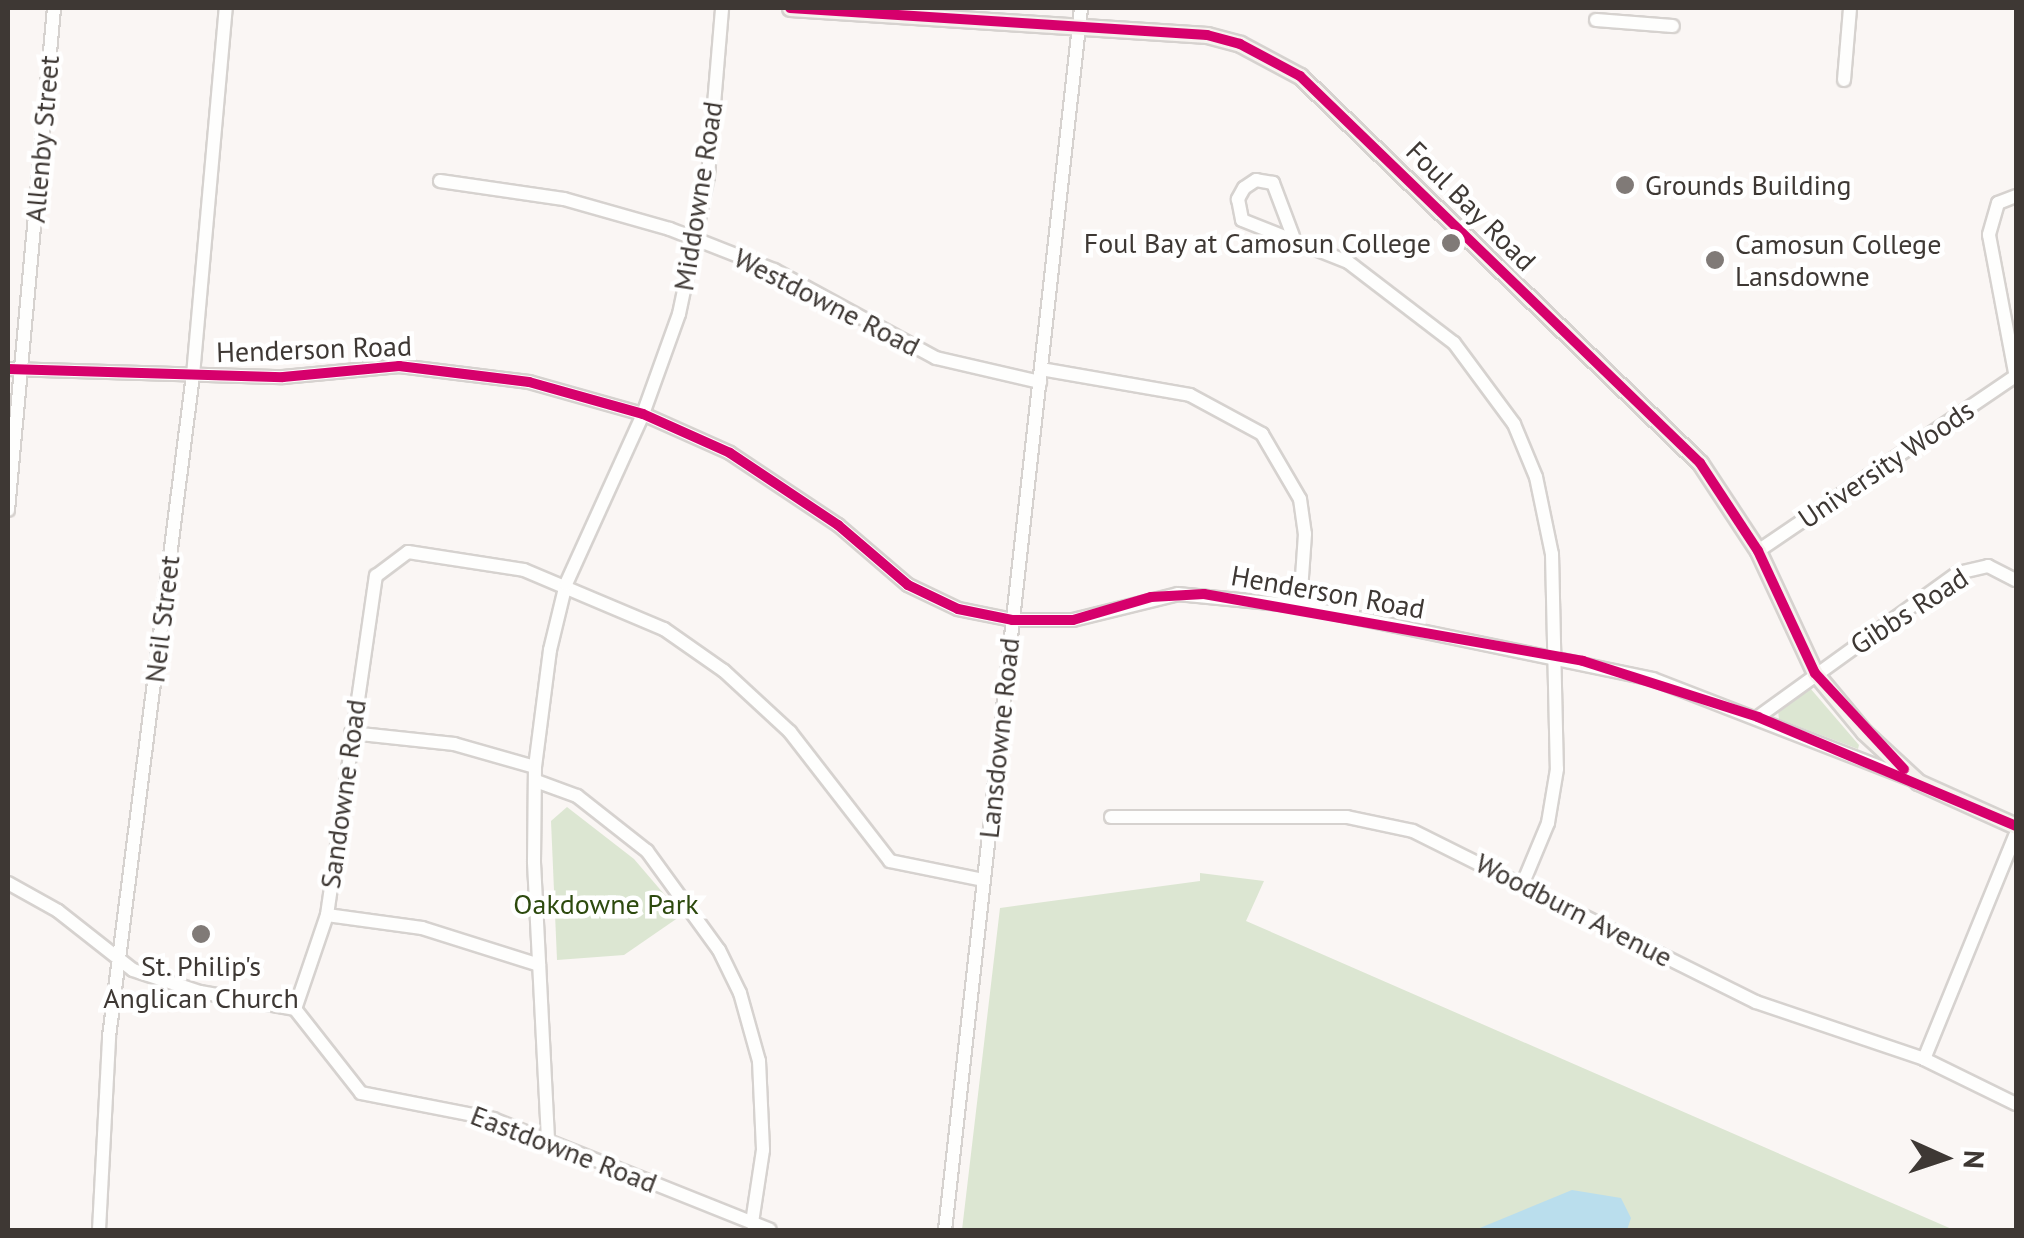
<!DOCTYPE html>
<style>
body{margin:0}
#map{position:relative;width:2024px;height:1238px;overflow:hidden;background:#faf6f4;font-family:"PT Sans",sans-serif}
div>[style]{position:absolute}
.green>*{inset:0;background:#dce6d2}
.water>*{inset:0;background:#badeed}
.roads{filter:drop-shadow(2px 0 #d6d2cf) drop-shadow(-2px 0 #d6d2cf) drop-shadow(0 2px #d6d2cf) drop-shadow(0 -2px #d6d2cf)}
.minor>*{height:12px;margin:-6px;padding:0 6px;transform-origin:6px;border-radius:6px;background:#fefefd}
.major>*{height:15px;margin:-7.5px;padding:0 7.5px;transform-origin:7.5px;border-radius:7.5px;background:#f6f2ee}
.cycleway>*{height:10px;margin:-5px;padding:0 5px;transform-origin:5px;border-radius:5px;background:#d6006c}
.dots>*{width:28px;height:28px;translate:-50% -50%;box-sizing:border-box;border:5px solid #fff;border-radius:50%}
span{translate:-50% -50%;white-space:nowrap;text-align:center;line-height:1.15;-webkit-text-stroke:9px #fff;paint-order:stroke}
.street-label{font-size:28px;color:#3e3834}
.poi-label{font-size:28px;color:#3e3834}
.left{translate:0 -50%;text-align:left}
.right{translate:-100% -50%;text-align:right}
.park-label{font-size:28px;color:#2d4a0e}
.frame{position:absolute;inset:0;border:10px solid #3e3834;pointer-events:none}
.north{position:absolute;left:1894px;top:1108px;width:100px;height:100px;-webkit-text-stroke:8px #fff;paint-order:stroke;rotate:93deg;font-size:28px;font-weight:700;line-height:40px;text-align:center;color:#3e3834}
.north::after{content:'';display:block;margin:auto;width:35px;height:45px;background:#3e3834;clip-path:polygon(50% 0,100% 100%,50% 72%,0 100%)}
</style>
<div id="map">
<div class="green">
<i style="clip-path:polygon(1810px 688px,1859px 745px,1858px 749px,1779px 719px,1778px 711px)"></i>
<i style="clip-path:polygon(567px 807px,634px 859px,682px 915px,624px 955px,557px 960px,551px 821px)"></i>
<i style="clip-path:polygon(1200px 873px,1264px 881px,1246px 921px,1954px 1230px,962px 1230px,1000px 908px,1200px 881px)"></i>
</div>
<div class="water">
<i style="clip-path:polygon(1572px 1190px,1621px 1198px,1631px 1218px,1627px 1230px,1475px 1230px)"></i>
</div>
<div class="roads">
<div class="minor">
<i style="left:1596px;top:20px;width:77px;rotate:4.5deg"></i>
<i style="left:1844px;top:80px;width:72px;rotate:-85.2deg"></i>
<i style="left:440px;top:181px;width:125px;rotate:8.3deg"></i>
<i style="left:564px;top:199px;width:110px;rotate:15.8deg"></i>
<i style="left:670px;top:229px;width:112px;rotate:21.5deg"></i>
<i style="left:774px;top:270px;width:184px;rotate:28.5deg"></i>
<i style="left:936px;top:358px;width:107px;rotate:13deg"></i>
<i style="left:2016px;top:196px;width:19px;rotate:159deg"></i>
<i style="left:1998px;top:203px;width:33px;rotate:106deg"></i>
<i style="left:1989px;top:235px;width:146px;rotate:79.3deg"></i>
<i style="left:1293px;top:236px;width:57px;rotate:-110.7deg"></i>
<i style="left:1273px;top:183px;width:17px;rotate:-170deg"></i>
<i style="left:1256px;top:180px;width:14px;rotate:146deg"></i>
<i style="left:1244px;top:188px;width:13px;rotate:119deg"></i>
<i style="left:1238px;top:199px;width:21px;rotate:79deg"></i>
<i style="left:1242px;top:220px;width:114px;rotate:21.6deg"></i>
<i style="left:1348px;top:262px;width:133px;rotate:37.4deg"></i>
<i style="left:1454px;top:343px;width:101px;rotate:53.5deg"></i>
<i style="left:1514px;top:424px;width:57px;rotate:67.5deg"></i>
<i style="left:1536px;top:477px;width:79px;rotate:78.3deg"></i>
<i style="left:1552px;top:554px;width:215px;rotate:88.7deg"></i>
<i style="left:1557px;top:769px;width:55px;rotate:99.5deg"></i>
<i style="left:1548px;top:823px;width:65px;rotate:112.6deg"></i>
<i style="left:8px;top:369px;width:275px;rotate:1.7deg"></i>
<i style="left:283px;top:377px;width:117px;rotate:-5.4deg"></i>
<i style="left:399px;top:366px;width:131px;rotate:7deg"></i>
<i style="left:529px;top:382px;width:118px;rotate:15.7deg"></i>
<i style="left:643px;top:414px;width:95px;rotate:24.1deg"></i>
<i style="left:730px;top:453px;width:130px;rotate:33.7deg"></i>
<i style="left:838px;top:525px;width:92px;rotate:40.6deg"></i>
<i style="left:908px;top:585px;width:55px;rotate:25.6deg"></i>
<i style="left:958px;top:609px;width:55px;rotate:11.5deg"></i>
<i style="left:1012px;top:620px;width:61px"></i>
<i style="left:1073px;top:620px;width:108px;rotate:-13.9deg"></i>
<i style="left:1178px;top:594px;width:123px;rotate:5.6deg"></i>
<i style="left:1300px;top:606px;width:360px;rotate:11.7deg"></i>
<i style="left:1653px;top:679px;width:279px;rotate:21.2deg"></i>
<i style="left:1041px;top:369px;width:151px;rotate:9.9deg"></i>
<i style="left:1190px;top:395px;width:82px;rotate:28.4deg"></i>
<i style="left:1262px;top:434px;width:75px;rotate:59.7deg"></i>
<i style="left:1300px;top:499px;width:35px;rotate:82deg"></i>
<i style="left:1305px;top:534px;width:72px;rotate:94deg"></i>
<i style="left:8px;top:510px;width:504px;rotate:-84.76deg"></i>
<i style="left:1758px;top:551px;width:308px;rotate:-34.2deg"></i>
<i style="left:1758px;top:717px;width:246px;rotate:-35.8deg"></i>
<i style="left:1958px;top:573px;width:31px;rotate:-13deg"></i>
<i style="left:1988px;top:566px;width:31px;rotate:27deg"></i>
<i style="left:351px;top:733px;width:104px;rotate:6.1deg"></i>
<i style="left:454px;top:744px;width:84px;rotate:15.9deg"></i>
<i style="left:536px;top:781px;width:44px;rotate:20.1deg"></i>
<i style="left:577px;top:796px;width:89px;rotate:38.2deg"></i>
<i style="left:647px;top:851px;width:122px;rotate:54deg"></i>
<i style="left:719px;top:950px;width:48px;rotate:64deg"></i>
<i style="left:740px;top:993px;width:71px;rotate:74.4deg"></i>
<i style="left:759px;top:1061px;width:89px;rotate:87.4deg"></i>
<i style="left:763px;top:1150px;width:74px;rotate:98.6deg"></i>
<i style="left:1111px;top:817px;width:236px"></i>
<i style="left:1347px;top:817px;width:67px;rotate:12deg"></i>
<i style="left:1413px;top:831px;width:383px;rotate:26.5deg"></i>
<i style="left:1756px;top:1002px;width:177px;rotate:18.7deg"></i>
<i style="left:1924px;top:1059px;width:102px;rotate:26.1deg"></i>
<i style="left:8px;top:883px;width:57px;rotate:29.2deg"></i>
<i style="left:58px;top:911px;width:95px;rotate:38.2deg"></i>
<i style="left:133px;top:970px;width:71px;rotate:18.2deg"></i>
<i style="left:200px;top:992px;width:97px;rotate:10.1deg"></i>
<i style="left:295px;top:1009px;width:107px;rotate:51.8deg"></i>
<i style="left:361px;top:1093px;width:135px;rotate:11.1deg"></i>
<i style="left:493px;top:1119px;width:298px;rotate:21.8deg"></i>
<i style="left:327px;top:915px;width:96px;rotate:7.8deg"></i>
<i style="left:422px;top:928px;width:123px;rotate:17.5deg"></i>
<i style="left:295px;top:1009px;width:99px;rotate:-71.2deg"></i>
<i style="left:327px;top:915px;width:343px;rotate:-81.8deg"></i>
<i style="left:376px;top:576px;width:40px;rotate:-37deg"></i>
<i style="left:408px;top:552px;width:117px;rotate:8.8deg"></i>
<i style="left:524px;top:570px;width:152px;rotate:22.9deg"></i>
<i style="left:664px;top:629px;width:73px;rotate:35deg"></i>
<i style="left:724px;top:671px;width:90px;rotate:42.7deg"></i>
<i style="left:790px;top:732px;width:163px;rotate:52.2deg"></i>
<i style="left:890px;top:861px;width:95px;rotate:11.5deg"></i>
<i style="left:1924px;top:1059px;width:243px;rotate:-67.8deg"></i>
<i style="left:548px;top:1139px;width:278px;rotate:-92.9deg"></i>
<i style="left:534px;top:861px;width:94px;rotate:-89.4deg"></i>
<i style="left:535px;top:767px;width:118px;rotate:-82.7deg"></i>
<i style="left:550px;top:650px;width:68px;rotate:-76.4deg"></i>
<i style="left:566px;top:584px;width:187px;rotate:-65.6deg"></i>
<i style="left:643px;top:414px;width:106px;rotate:-70.2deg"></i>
<i style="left:679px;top:314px;width:141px;rotate:-78.1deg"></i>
<i style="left:708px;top:176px;width:169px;rotate:-85.2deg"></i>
<i style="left:99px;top:1230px;width:193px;rotate:-87deg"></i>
<i style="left:109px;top:1037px;width:667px;rotate:-82.77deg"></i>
<i style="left:193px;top:375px;width:368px;rotate:-84.9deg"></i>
<i style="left:945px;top:1230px;width:1230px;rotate:-83.65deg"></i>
</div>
<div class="major">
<i style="left:790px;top:8px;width:418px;rotate:3.7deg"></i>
<i style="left:1207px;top:35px;width:34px;rotate:15deg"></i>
<i style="left:1240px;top:44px;width:68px;rotate:28.1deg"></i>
<i style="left:1300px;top:76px;width:557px;rotate:44.05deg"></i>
<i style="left:1700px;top:463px;width:105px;rotate:56.6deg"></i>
<i style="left:1758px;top:551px;width:135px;rotate:65deg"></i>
<i style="left:1815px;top:673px;width:77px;rotate:50.3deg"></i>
<i style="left:1864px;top:732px;width:74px;rotate:42.8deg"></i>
<i style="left:1918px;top:782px;width:107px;rotate:24.2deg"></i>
</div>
</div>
<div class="cycleway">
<i style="left:790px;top:8px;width:418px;rotate:3.7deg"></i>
<i style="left:1207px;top:35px;width:34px;rotate:15deg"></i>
<i style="left:1240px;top:44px;width:68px;rotate:28.1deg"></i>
<i style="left:1300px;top:76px;width:557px;rotate:44.05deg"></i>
<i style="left:1700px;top:463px;width:105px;rotate:56.6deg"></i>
<i style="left:1758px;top:551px;width:135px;rotate:65deg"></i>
<i style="left:1815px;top:673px;width:131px;rotate:47.2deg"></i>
<i style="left:8px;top:369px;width:275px;rotate:1.7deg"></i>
<i style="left:283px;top:377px;width:117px;rotate:-5.4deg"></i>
<i style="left:399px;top:366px;width:131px;rotate:7deg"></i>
<i style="left:529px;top:382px;width:118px;rotate:15.7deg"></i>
<i style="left:643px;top:414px;width:95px;rotate:24.1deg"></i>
<i style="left:730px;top:453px;width:130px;rotate:33.7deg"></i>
<i style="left:838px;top:525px;width:92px;rotate:40.6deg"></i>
<i style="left:908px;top:585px;width:55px;rotate:25.6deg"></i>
<i style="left:958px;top:609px;width:55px;rotate:11.5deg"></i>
<i style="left:1012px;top:620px;width:61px"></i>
<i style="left:1073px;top:620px;width:81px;rotate:-16.4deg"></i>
<i style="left:1151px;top:597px;width:53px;rotate:-3.2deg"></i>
<i style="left:1204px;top:594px;width:385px;rotate:10deg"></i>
<i style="left:1583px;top:661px;width:184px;rotate:17.7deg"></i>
<i style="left:1758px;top:717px;width:280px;rotate:22.9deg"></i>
</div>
<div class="dots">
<i style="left:1625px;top:185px;background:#807a77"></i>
<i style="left:1451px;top:243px;background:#807a77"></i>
<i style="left:1715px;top:260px;background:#807a77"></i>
<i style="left:201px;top:934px;background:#807a77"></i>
</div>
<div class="street-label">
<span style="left:42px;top:139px;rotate:-85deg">Allenby Street</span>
<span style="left:698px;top:196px;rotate:-81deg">Middowne Road</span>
<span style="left:1471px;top:206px;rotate:45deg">Foul Bay Road</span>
<span style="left:827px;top:302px;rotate:27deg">Westdowne Road</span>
<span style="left:314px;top:349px;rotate:-2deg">Henderson Road</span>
<span style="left:1886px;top:464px;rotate:-34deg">University Woods</span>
<span style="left:1328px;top:592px;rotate:10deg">Henderson Road</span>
<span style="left:1909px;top:611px;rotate:-33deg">Gibbs Road</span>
<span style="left:162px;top:619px;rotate:-83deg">Neil Street</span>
<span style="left:999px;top:738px;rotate:-84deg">Lansdowne Road</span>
<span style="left:343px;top:794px;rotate:-82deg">Sandowne Road</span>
<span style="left:1574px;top:910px;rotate:27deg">Woodburn Avenue</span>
<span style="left:564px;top:1149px;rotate:21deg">Eastdowne Road</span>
</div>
<div class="poi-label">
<span class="left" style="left:1645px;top:185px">Grounds Building</span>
<span class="right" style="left:1431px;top:243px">Foul Bay at Camosun College</span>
<span class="left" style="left:1735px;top:260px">Camosun College<br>Lansdowne</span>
<span style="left:201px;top:982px">St. Philip's<br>Anglican Church</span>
</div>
<div class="park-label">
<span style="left:606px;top:904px">Oakdowne Park</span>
</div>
<div class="frame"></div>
<div class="north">N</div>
</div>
